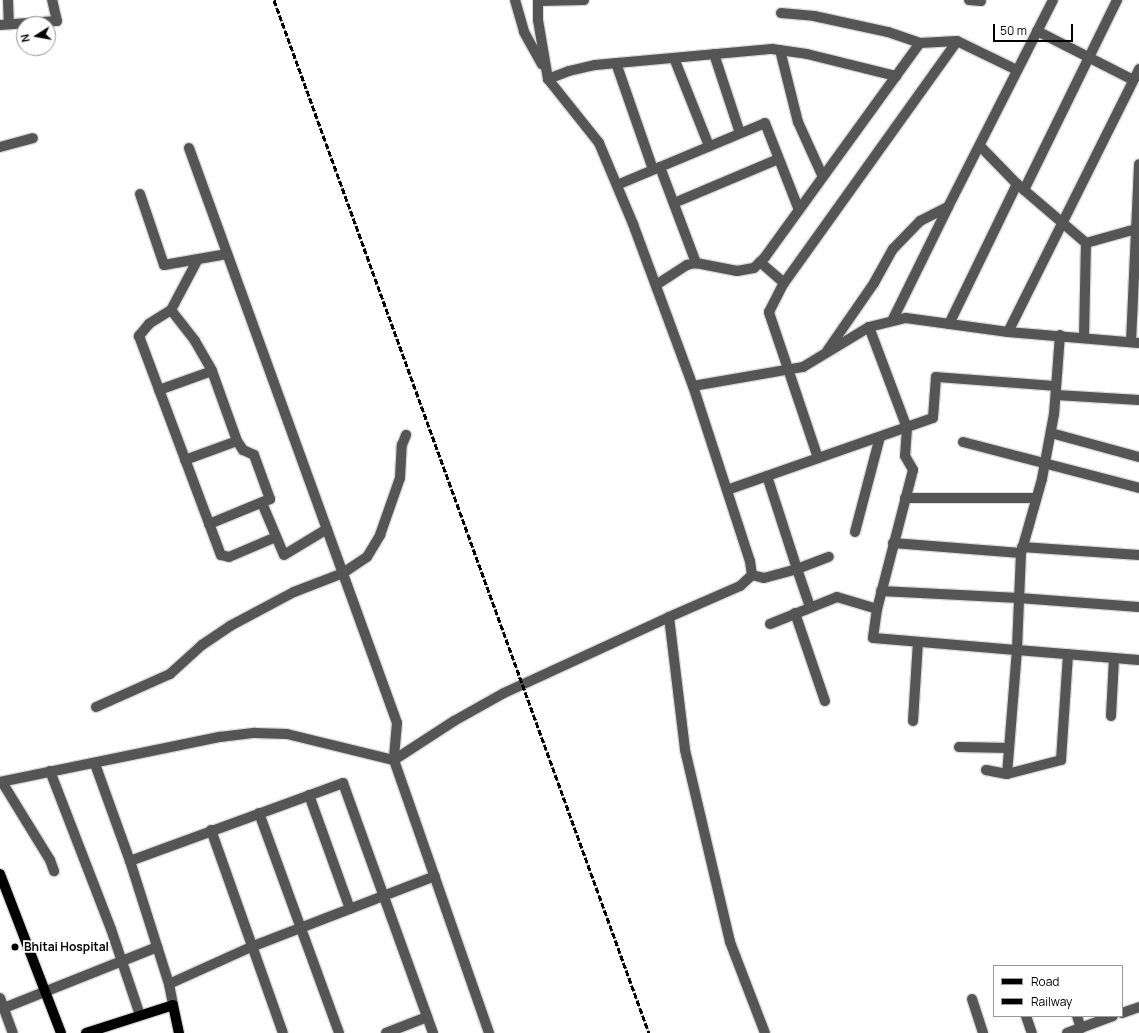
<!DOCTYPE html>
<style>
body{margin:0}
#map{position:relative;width:1139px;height:1033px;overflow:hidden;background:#fff;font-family:Manrope,sans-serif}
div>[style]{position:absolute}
.roads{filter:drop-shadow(1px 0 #dbdbdb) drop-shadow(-1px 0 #dbdbdb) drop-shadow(0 1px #dbdbdb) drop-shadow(0 -1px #dbdbdb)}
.minor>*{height:10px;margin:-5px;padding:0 5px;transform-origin:5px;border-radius:5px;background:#555}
.major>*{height:10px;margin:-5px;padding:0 5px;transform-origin:5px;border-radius:5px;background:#000}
.rail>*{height:3px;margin-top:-1.5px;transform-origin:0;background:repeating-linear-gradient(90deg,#000 0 6px,transparent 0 8px)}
.dots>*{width:11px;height:11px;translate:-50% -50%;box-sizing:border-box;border:2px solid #fff;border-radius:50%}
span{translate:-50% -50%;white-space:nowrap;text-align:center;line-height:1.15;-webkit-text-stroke:3.5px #fff;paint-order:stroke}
.poi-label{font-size:12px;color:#000;font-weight:700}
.left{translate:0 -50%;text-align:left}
.legend{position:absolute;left:993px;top:965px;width:130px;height:52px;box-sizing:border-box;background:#fff;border:1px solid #999;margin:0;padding:5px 7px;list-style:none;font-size:12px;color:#000}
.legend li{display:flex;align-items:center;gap:8px;height:20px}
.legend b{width:20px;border:1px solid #999}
.north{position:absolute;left:16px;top:16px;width:40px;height:40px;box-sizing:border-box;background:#fff;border:1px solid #999;border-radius:50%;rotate:259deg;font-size:11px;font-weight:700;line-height:16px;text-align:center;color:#000}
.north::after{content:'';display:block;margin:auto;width:14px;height:18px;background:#000;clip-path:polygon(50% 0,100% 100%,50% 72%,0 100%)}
.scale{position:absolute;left:993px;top:24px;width:80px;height:18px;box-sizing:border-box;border:2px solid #000;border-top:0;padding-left:5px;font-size:12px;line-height:14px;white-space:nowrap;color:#000;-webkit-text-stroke:3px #fff;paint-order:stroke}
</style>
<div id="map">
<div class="roads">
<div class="minor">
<i style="left:8px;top:0;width:24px;rotate:88deg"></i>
<i style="left:515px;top:0;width:33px;rotate:74deg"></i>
<i style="left:524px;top:32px;width:37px;rotate:61deg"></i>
<i style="left:538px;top:0;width:20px;rotate:90deg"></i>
<i style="left:538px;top:20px;width:60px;rotate:80.4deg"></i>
<i style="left:548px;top:79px;width:82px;rotate:51.4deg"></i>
<i style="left:599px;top:143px;width:88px;rotate:67.2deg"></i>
<i style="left:633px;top:224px;width:173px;rotate:69.7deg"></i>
<i style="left:693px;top:386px;width:184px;rotate:72deg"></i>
<i style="left:750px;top:561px;width:14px;rotate:82deg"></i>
<i style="left:752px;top:575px;width:16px;rotate:137deg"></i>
<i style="left:740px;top:586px;width:77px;rotate:156.4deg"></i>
<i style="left:969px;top:0;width:12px;rotate:5deg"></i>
<i style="left:538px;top:1px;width:46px;rotate:-1.2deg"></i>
<i style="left:781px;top:13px;width:33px;rotate:5deg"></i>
<i style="left:814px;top:16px;width:76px;rotate:12.2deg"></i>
<i style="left:888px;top:32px;width:34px;rotate:19deg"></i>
<i style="left:920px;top:43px;width:37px;rotate:-3deg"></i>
<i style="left:957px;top:41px;width:67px;rotate:25.8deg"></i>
<i style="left:0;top:25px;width:57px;rotate:-4deg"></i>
<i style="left:57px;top:21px;width:22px;rotate:-103deg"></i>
<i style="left:1037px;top:31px;width:108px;rotate:27deg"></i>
<i style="left:780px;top:50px;width:74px;rotate:76deg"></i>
<i style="left:798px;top:122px;width:60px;rotate:65.6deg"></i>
<i style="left:714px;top:54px;width:83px;rotate:71.8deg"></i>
<i style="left:674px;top:58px;width:95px;rotate:68.3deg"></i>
<i style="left:616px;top:63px;width:112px;rotate:70.8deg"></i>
<i style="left:548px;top:79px;width:22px;rotate:-21deg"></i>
<i style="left:569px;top:71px;width:27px;rotate:-13deg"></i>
<i style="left:595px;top:65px;width:178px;rotate:-5.2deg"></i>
<i style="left:772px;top:49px;width:35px;rotate:8deg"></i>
<i style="left:807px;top:54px;width:92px;rotate:13.9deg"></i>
<i style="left:980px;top:146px;width:53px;rotate:45.8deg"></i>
<i style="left:1017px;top:184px;width:91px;rotate:40.5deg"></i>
<i style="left:0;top:147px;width:34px;rotate:-15deg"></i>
<i style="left:189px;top:148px;width:611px;rotate:70.11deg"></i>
<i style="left:397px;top:723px;width:37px;rotate:95deg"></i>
<i style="left:394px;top:760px;width:289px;rotate:70.8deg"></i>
<i style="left:660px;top:167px;width:103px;rotate:69.4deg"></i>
<i style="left:617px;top:185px;width:160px;rotate:-22.7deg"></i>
<i style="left:765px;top:123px;width:93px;rotate:68.7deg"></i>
<i style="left:1024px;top:190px;width:212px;rotate:-63.9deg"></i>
<i style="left:140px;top:194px;width:75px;rotate:71.3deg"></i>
<i style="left:164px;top:265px;width:64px;rotate:-9.9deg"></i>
<i style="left:674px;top:203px;width:113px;rotate:-22.9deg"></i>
<i style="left:1086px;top:243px;width:52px;rotate:-15.6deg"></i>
<i style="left:198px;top:259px;width:58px;rotate:117.9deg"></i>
<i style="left:171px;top:310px;width:26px;rotate:148deg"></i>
<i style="left:149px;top:324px;width:16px;rotate:130deg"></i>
<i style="left:139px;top:336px;width:234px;rotate:69.5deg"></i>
<i style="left:221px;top:555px;width:8px;rotate:14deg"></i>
<i style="left:229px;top:557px;width:51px;rotate:-23.1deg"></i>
<i style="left:760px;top:262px;width:32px;rotate:41deg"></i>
<i style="left:656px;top:285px;width:37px;rotate:-33deg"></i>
<i style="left:687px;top:265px;width:9px;rotate:-13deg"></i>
<i style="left:696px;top:263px;width:42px;rotate:11deg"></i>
<i style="left:737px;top:271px;width:17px;rotate:-10deg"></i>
<i style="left:754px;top:268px;width:16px;rotate:-45deg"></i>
<i style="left:765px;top:257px;width:264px;rotate:-54.1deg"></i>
<i style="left:171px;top:310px;width:39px;rotate:52deg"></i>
<i style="left:195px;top:341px;width:34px;rotate:60deg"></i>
<i style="left:212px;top:371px;width:74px;rotate:70.3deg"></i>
<i style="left:237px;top:441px;width:11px;rotate:56deg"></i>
<i style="left:243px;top:450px;width:12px;rotate:24deg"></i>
<i style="left:254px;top:455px;width:47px;rotate:70deg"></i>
<i style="left:270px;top:499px;width:66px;rotate:157.7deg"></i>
<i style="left:893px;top:319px;width:125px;rotate:-63.8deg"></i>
<i style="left:949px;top:324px;width:156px;rotate:-64.1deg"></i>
<i style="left:869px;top:327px;width:108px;rotate:69.4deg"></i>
<i style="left:907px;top:428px;width:28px;rotate:94deg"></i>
<i style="left:905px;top:456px;width:16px;rotate:60deg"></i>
<i style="left:913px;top:470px;width:144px;rotate:104.5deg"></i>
<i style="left:877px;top:609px;width:29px;rotate:98deg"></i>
<i style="left:873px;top:638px;width:144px;rotate:4.8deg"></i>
<i style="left:1017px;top:650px;width:124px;rotate:94.6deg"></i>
<i style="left:1008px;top:332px;width:294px;rotate:-63.5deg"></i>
<i style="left:1060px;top:335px;width:79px;rotate:94.3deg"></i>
<i style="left:1054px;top:414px;width:66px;rotate:100.5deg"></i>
<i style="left:1042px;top:479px;width:77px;rotate:105.8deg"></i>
<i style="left:1021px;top:553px;width:97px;rotate:92.4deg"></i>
<i style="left:1017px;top:650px;width:122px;rotate:4.7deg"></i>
<i style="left:1084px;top:337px;width:94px;rotate:-88.8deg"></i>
<i style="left:1131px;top:342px;width:178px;rotate:-87.4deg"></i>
<i style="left:827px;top:351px;width:83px;rotate:-55.3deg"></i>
<i style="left:874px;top:283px;width:39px;rotate:-61deg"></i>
<i style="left:893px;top:249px;width:39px;rotate:-46deg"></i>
<i style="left:920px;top:221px;width:31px;rotate:-27deg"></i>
<i style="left:948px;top:207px;width:232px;rotate:-63.1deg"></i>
<i style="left:693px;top:386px;width:112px;rotate:-9.8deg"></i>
<i style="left:803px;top:367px;width:77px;rotate:-31.2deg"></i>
<i style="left:869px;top:327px;width:38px;rotate:-14deg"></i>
<i style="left:906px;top:318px;width:103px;rotate:7.8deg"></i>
<i style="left:1008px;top:332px;width:131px;rotate:4.8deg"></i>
<i style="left:159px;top:390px;width:56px;rotate:-19.7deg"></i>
<i style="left:1056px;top:395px;width:83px;rotate:3.4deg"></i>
<i style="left:1051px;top:433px;width:91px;rotate:15.3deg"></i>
<i style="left:963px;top:442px;width:182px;rotate:14.6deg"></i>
<i style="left:818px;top:458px;width:154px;rotate:-108.6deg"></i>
<i style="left:769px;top:312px;width:33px;rotate:-63deg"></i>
<i style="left:784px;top:283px;width:297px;rotate:-54.4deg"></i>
<i style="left:185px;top:460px;width:55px;rotate:-20.1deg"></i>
<i style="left:767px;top:476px;width:98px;rotate:72.1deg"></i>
<i style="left:797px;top:569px;width:34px;rotate:-21deg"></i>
<i style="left:727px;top:490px;width:218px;rotate:-19.3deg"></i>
<i style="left:933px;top:418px;width:41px;rotate:-85.8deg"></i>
<i style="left:936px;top:377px;width:120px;rotate:4.3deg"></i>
<i style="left:905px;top:498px;width:131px"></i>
<i style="left:262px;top:503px;width:56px;rotate:67.1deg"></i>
<i style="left:284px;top:555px;width:50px;rotate:-31.2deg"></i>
<i style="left:855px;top:532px;width:98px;rotate:-75.3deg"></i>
<i style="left:893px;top:543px;width:128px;rotate:4.5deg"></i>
<i style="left:1022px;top:547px;width:117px;rotate:3.9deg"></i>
<i style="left:752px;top:575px;width:12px;rotate:14deg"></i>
<i style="left:764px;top:578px;width:34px;rotate:-15deg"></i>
<i style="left:797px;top:569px;width:39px;rotate:71deg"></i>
<i style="left:881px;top:591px;width:138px;rotate:2.9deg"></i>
<i style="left:1019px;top:598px;width:120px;rotate:4.3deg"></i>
<i style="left:795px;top:613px;width:93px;rotate:71.2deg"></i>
<i style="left:770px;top:624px;width:72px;rotate:-21.9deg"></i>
<i style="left:837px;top:597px;width:42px;rotate:16.7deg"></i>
<i style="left:96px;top:707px;width:81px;rotate:-24deg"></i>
<i style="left:170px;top:674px;width:43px;rotate:-42.2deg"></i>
<i style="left:202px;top:645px;width:34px;rotate:-34deg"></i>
<i style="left:230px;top:626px;width:72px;rotate:-28deg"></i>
<i style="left:294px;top:592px;width:53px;rotate:-21.2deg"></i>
<i style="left:343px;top:573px;width:29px;rotate:-34deg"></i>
<i style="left:367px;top:557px;width:26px;rotate:-59deg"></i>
<i style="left:380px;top:535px;width:60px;rotate:-70.7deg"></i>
<i style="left:400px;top:478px;width:33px;rotate:-87deg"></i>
<i style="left:402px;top:445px;width:11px;rotate:-68deg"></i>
<i style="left:1111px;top:716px;width:58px;rotate:-87deg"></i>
<i style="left:913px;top:721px;width:79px;rotate:-86.4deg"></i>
<i style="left:959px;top:747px;width:50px;rotate:1.1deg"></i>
<i style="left:95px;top:764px;width:103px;rotate:70.2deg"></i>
<i style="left:130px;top:861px;width:129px;rotate:72.4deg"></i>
<i style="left:169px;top:984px;width:21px;rotate:79deg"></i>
<i style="left:986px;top:770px;width:21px;rotate:11deg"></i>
<i style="left:1007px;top:774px;width:56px;rotate:-14.5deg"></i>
<i style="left:1061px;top:760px;width:106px;rotate:-86.2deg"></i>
<i style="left:50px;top:771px;width:169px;rotate:68.9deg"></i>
<i style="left:111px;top:929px;width:91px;rotate:71.4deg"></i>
<i style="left:0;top:782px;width:225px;rotate:-11.6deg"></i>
<i style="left:220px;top:737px;width:35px;rotate:-7deg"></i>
<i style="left:255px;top:733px;width:32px;rotate:2deg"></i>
<i style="left:287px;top:734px;width:110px;rotate:13.7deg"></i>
<i style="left:394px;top:760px;width:72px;rotate:-33deg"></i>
<i style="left:454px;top:721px;width:57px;rotate:-29.2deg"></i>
<i style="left:504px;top:693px;width:182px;rotate:-24.7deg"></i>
<i style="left:669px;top:617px;width:134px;rotate:83.1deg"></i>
<i style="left:685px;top:750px;width:197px;rotate:76.8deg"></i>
<i style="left:730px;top:942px;width:97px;rotate:69deg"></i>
<i style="left:2px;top:782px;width:92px;rotate:58.4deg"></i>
<i style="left:50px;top:860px;width:12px;rotate:70deg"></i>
<i style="left:309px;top:795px;width:121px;rotate:70.2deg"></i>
<i style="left:259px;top:813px;width:234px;rotate:70deg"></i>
<i style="left:211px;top:830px;width:215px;rotate:70.5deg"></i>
<i style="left:130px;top:861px;width:227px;rotate:-20.1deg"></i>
<i style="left:343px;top:783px;width:266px;rotate:70.2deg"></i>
<i style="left:169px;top:984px;width:90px;rotate:-24.3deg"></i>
<i style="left:251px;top:947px;width:197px;rotate:-21.1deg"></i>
<i style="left:0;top:998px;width:37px;rotate:70deg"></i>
<i style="left:972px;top:999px;width:36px;rotate:72deg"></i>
<i style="left:4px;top:1008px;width:165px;rotate:-21.7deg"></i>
<i style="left:1122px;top:1013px;width:18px;rotate:-19deg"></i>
<i style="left:1026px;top:1016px;width:18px;rotate:71deg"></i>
<i style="left:1077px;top:1016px;width:13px;rotate:72deg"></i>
<i style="left:386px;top:1033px;width:44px;rotate:-21.3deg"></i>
<i style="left:1067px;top:1033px;width:49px;rotate:-20.3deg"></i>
</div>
<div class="major">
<i style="left:0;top:874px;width:170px;rotate:69deg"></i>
<i style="left:86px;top:1033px;width:91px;rotate:-17.8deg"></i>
<i style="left:173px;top:1005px;width:29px;rotate:78deg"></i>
</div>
</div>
<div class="rail">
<i style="left:274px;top:0;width:1099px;rotate:70.05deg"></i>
</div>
<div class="dots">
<i style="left:15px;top:947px;background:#000"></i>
</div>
<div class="poi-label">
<span class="left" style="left:24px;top:947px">Bhitai Hospital</span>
</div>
<ul class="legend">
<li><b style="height:5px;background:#000"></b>Road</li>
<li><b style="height:5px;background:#000"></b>Railway</li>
</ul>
<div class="north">N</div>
<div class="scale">50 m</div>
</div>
